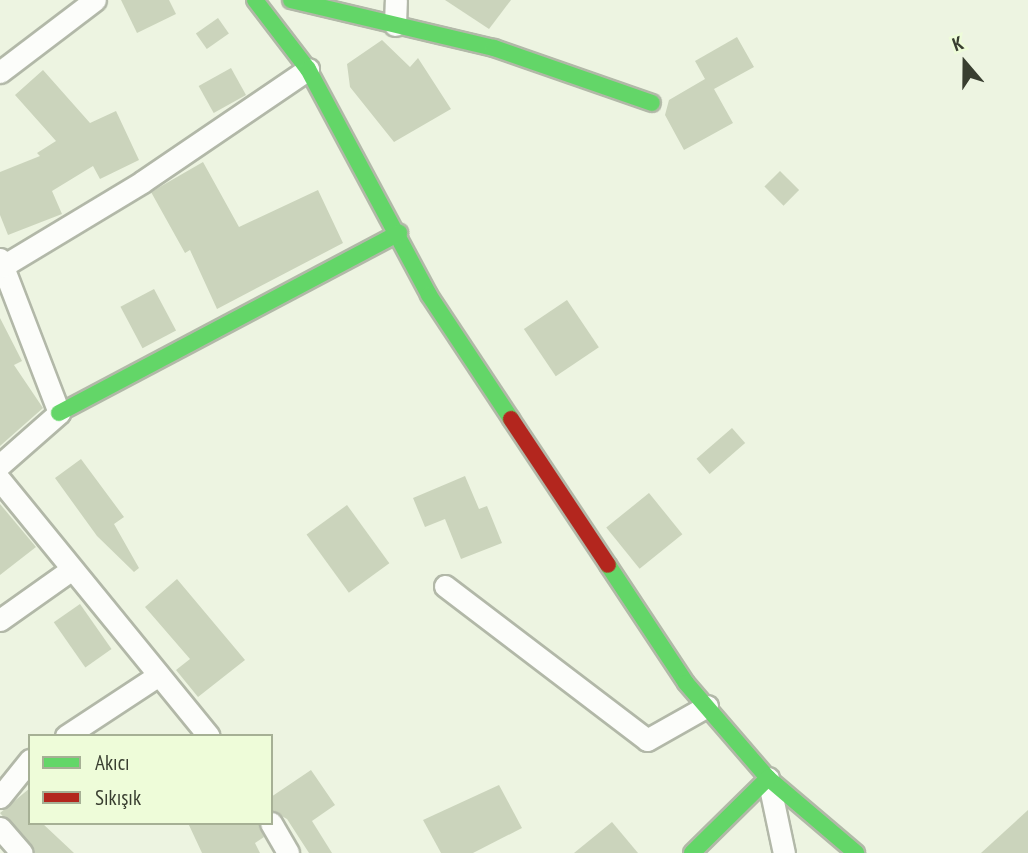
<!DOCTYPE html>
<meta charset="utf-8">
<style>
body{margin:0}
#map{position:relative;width:1028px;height:853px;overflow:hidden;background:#edf4e1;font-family:"PT Sans Narrow",sans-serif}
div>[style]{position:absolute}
.building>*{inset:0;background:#cbd4bc;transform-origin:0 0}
.roads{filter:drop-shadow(2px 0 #b2b8a8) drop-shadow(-2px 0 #b2b8a8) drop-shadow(0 2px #b2b8a8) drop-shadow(0 -2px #b2b8a8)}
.street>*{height:21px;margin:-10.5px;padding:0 10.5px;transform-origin:10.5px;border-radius:10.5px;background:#fcfdfa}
.fast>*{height:16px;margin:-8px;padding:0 8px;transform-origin:8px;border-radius:8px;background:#63d668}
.jam>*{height:16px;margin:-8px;padding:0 8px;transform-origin:8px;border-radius:8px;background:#b3261e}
span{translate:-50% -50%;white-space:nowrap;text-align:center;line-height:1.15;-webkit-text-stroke:6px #eefcd9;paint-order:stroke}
.legend{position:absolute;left:28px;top:734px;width:245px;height:91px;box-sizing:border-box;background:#eefcd9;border:2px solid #a6b095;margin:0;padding:9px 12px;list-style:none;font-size:21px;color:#393e30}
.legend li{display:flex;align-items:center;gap:14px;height:35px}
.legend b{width:35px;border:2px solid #a6b095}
.north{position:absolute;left:930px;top:28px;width:70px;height:70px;-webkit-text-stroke:5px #eefcd9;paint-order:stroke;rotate:340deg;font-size:19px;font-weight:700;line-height:28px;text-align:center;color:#393e30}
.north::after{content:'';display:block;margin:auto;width:24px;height:32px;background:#393e30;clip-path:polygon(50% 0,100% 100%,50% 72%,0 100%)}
</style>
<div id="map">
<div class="building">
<i style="clip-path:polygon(121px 0,169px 0,176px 14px,137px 33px)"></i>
<i style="clip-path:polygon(445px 0,511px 0,489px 29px)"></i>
<i style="left:218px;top:18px;width:19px;height:27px;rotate:55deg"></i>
<i style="clip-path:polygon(737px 37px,754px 67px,714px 89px,733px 123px,684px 150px,665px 115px,669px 100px,705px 79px,695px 61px)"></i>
<i style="clip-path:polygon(382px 40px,410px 67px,418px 58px,451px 109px,394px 142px,350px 87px,347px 64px)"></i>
<i style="left:231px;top:68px;width:31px;height:37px;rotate:61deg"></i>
<i style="clip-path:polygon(43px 70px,90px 123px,116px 111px,139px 160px,100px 179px,93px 166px,52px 191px,62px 214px,8px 235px,0 215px,0 172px,40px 156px,37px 153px,56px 141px,15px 95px)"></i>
<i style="clip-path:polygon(203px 162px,239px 227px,318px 190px,343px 243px,217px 309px,190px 250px,185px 253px,151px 192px)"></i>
<i style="left:780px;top:171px;width:27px;height:22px;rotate:45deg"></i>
<i style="left:154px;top:289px;width:47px;height:38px;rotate:62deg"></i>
<i style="left:567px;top:300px;width:57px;height:52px;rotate:56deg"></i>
<i style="clip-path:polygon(0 318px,22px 361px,14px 365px,43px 408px,0 446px)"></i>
<i style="left:732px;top:428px;width:20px;height:47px;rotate:49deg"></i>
<i style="clip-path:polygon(81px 459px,124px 517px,114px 524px,139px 568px,134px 572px,97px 536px,55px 478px)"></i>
<i style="clip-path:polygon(465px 476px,479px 509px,487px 506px,502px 543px,461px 559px,445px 519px,425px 527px,413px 498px)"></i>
<i style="left:649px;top:493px;width:53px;height:55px;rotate:51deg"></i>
<i style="clip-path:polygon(0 504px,36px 547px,0 575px)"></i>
<i style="left:347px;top:505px;width:72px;height:50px;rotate:54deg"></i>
<i style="clip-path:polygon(177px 579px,245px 660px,198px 697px,176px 670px,190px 659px,145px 607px)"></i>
<i style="left:80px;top:604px;width:55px;height:32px;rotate:55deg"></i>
<i style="clip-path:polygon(311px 770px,335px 805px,312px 821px,332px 853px,309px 853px,287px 819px,271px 810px,271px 797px)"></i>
<i style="clip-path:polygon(499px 785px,522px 828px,473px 853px,441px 853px,423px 820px)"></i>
<i style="clip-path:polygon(30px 788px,30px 823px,42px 823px,74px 853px,35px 853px,0 813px)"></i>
<i style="clip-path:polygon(1028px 810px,1028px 853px,981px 853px)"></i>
<i style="clip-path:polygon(612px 822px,638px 853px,574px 853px)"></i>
<i style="clip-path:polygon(188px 823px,258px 823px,264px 837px,255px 843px,260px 853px,202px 853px)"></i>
</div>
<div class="roads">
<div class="street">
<i style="left:395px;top:25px;width:25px;rotate:-88deg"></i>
<i style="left:0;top:72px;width:119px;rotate:-37.2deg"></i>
<i style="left:0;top:259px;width:165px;rotate:69deg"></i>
<i style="left:59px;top:413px;width:79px;rotate:138.6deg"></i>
<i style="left:3px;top:266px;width:162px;rotate:-31.1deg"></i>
<i style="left:142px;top:182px;width:201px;rotate:-34.2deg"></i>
<i style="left:0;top:480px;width:330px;rotate:50.8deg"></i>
<i style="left:445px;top:586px;width:254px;rotate:37.3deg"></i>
<i style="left:647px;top:740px;width:69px;rotate:-29.5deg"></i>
<i style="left:0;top:620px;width:88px;rotate:-35.3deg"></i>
<i style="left:66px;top:736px;width:111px;rotate:-33.3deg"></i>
<i style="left:768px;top:778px;width:77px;rotate:78deg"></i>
<i style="left:0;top:797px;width:48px;rotate:-51deg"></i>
<i style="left:271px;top:823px;width:34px;rotate:60deg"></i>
<i style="left:0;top:828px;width:33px;rotate:49deg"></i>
</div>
<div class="fast">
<i style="left:255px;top:0;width:87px;rotate:52.5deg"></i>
<i style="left:308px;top:69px;width:256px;rotate:61.8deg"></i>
<i style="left:429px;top:295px;width:149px;rotate:56.5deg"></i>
<i style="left:291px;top:0;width:209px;rotate:13.3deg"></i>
<i style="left:494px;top:48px;width:167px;rotate:19.2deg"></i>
<i style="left:59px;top:413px;width:385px;rotate:-27.9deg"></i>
<i style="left:608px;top:565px;width:141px;rotate:56.5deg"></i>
<i style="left:686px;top:683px;width:125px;rotate:49.2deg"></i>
<i style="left:768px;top:778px;width:116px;rotate:40.4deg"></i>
<i style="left:692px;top:853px;width:107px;rotate:-44.6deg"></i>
</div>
<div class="jam">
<i style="left:511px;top:419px;width:175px;rotate:56.4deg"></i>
</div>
</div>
<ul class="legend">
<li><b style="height:9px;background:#63d668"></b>Akıcı</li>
<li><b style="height:9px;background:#b3261e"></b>Sıkışık</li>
</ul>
<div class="north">K</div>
</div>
